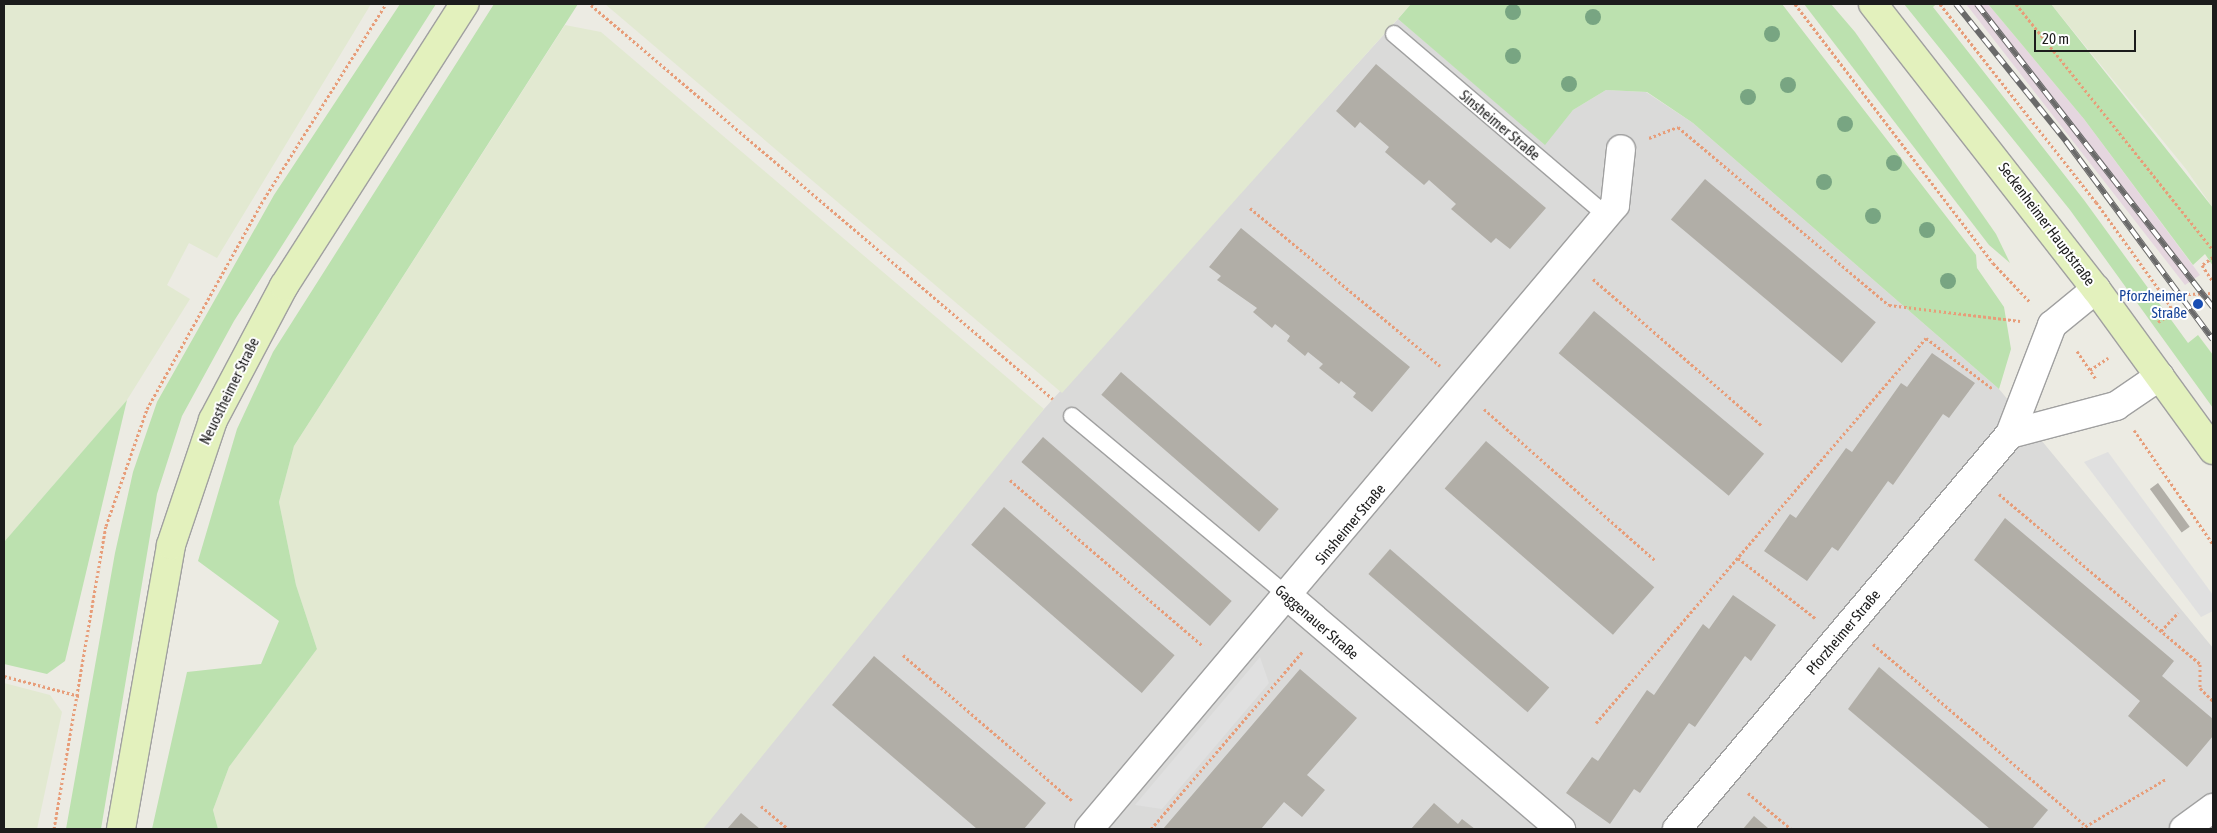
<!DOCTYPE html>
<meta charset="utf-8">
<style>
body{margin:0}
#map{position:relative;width:2217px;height:833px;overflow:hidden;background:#ecebe3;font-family:"Asap Condensed",sans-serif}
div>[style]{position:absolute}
.residential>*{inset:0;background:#dadad9}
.industrial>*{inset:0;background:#e5d6df}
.farmland>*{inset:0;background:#e2e9d1}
.grass>*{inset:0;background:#bce1af}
.parking>*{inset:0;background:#e0e0e0}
.building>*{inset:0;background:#b1aea7;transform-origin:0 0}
.path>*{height:3px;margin-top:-1.5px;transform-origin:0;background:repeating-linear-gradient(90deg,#e79d79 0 2.5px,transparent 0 5px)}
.roads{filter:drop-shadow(1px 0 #a0a0a0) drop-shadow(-1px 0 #a0a0a0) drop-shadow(0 1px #a0a0a0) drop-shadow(0 -1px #a0a0a0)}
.service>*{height:16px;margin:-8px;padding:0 8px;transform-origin:8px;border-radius:8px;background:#fff}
.minor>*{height:28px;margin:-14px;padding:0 14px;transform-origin:14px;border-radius:14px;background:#fff}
.secondary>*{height:28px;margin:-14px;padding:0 14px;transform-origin:14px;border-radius:14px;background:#e3f1bd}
.rail>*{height:5.5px;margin-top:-2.75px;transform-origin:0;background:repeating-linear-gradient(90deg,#fff 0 11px,#6a6a6a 0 22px);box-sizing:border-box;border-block:1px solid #6a6a6a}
.trees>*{width:16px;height:16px;margin:-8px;border-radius:50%;background:#78a582}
.dots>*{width:14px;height:14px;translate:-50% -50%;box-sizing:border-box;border:2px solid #fff;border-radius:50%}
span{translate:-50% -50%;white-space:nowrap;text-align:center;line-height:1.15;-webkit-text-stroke:4px #fff;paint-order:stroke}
.street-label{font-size:15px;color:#1c1c1c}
.transit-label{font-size:15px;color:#164399}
.right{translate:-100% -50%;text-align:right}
.frame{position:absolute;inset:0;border:5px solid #1c1c1c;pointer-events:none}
.scale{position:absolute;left:2034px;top:30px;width:102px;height:22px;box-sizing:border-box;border:2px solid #1c1c1c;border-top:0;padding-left:6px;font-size:15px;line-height:18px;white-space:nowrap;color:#1c1c1c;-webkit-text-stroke:4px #fff;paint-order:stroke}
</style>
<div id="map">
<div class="residential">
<i style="clip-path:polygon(1398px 19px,1545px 144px,1573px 110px,1606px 90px,1646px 92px,1693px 123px,1999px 389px,2213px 648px,2213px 829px,677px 829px,1044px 409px)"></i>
</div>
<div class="industrial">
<i style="clip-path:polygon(1966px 4px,1988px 4px,2084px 119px,2200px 275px,2185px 285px)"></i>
</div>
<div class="farmland">
<i style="clip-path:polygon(4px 4px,371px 4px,217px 258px,189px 243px,167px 285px,190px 299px,127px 400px,4px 542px)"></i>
<i style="clip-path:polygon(605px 4px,1411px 4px,1062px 393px)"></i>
<i style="clip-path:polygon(2051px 4px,2213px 4px,2213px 208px,2186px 169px)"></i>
<i style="clip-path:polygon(565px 25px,601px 32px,1044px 409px,703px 829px,218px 829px,213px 810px,229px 767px,317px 649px,296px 585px,279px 502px,294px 446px)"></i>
<i style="clip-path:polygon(4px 683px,50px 695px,62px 712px,37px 829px,4px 829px)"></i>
</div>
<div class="grass">
<i style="clip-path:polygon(400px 4px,436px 4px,234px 321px,182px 416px,157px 494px,101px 829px,66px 829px,115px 553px,133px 472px,157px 402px,274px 195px)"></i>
<i style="clip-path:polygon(494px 4px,578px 4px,294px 446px,279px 502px,296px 585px,317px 649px,229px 767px,213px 810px,218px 829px,152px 829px,187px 672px,261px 664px,279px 621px,198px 561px,237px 429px,273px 352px)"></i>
<i style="clip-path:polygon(1411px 4px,1782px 4px,1976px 255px,1977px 268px,2004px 307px,2011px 349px,1999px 389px,1693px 123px,1647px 92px,1606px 90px,1573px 110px,1545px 145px,1398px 19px)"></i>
<i style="clip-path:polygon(1804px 4px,1831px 4px,1855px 32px,1996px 234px,2010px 263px,1989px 245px)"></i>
<i style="clip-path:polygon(1904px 4px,1936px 4px,1933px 7px,2084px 200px,2188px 343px,2198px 335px,2213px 355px,2213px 408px,2070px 210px)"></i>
<i style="clip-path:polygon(1988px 4px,2051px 4px,2213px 208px,2213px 266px,2205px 254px,2193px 265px,2084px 119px)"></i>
<i style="clip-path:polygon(127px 400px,65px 661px,47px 674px,4px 664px,4px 542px)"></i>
</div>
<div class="parking">
<i style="clip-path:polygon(2108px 452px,2213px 595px,2213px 611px,2201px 617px,2084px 462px)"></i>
<i style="clip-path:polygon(1260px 657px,1269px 683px,1162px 809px,1135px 805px)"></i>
</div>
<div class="building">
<i style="clip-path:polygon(1376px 64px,1546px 208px,1510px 249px,1496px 238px,1491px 243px,1451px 209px,1456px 204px,1429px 180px,1424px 185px,1405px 169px,1385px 152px,1389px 147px,1360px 122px,1355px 128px,1336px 111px)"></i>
<i style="left:1705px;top:179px;width:223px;height:53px;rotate:40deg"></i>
<i style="clip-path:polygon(1241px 228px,1410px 367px,1372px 412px,1353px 397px,1356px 393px,1341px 381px,1339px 384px,1319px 368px,1323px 364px,1308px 352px,1305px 356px,1287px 341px,1290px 336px,1275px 324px,1272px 328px,1253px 312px,1257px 308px,1217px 280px,1221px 276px,1209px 267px)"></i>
<i style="left:1594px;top:311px;width:222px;height:55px;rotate:40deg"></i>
<i style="clip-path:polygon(1932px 353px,1975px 383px,1949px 418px,1943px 414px,1893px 485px,1888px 481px,1838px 551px,1832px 547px,1807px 581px,1764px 551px,1790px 514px,1796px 518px,1846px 448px,1852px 452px,1901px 383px,1907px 387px)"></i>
<i style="left:1121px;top:372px;width:209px;height:30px;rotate:41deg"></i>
<i style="left:1043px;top:437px;width:250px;height:33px;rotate:41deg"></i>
<i style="left:1486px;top:441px;width:223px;height:63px;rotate:41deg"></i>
<i style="left:2158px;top:483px;width:54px;height:10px;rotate:54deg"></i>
<i style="left:1004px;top:507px;width:226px;height:50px;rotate:41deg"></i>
<i style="clip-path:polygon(2005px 518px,2174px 661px,2162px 676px,2213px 719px,2213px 736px,2187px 767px,2128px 716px,2140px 701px,1974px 560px)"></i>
<i style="left:1390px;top:549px;width:211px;height:33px;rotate:41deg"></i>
<i style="clip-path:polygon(1733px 595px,1776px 625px,1751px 661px,1745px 656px,1695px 727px,1689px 723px,1640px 793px,1634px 789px,1610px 824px,1566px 793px,1592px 757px,1598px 761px,1647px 690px,1654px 695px,1703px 624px,1709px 629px)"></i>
<i style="clip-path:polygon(874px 656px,1046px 803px,1024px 829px,977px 829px,832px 705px)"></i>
<i style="clip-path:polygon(1879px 667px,2048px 810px,2032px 829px,1990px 829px,1848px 709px)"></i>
<i style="clip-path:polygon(1300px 669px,1357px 718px,1307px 775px,1325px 790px,1302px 817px,1284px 802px,1261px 829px,1163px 829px)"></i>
<i style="clip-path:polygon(1434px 803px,1458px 824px,1462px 819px,1475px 829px,1411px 829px)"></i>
<i style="clip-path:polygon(741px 813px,760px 829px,727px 829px)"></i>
<i style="clip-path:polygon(1754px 816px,1769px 829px,1743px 829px)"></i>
</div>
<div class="path">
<i style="left:1795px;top:4px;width:326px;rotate:52.6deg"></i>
<i style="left:1993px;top:263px;width:55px;rotate:46.5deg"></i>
<i style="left:1940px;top:4px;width:252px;rotate:51.8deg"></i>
<i style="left:2096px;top:202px;width:115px;rotate:54.2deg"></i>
<i style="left:2016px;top:4px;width:315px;rotate:51.3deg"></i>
<i style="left:591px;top:5px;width:607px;rotate:40.46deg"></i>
<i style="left:1649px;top:138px;width:31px;rotate:-21deg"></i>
<i style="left:1678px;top:127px;width:276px;rotate:40.2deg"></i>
<i style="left:1889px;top:305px;width:132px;rotate:7deg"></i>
<i style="left:1250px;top:208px;width:247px;rotate:39.7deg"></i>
<i style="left:2213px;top:257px;width:14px;rotate:144deg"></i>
<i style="left:2202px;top:265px;width:20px;rotate:57deg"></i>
<i style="left:1593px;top:279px;width:224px;rotate:41deg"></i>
<i style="left:2158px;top:322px;width:19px;rotate:-32deg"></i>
<i style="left:2174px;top:312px;width:20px;rotate:-123deg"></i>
<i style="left:2163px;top:295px;width:50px;rotate:-2.3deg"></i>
<i style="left:2077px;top:351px;width:34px;rotate:56deg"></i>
<i style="left:2090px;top:370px;width:22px;rotate:-34deg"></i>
<i style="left:1484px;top:409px;width:230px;rotate:41.5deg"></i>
<i style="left:2134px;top:430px;width:139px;rotate:55.3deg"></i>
<i style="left:1010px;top:480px;width:255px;rotate:40.7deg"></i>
<i style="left:1999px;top:494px;width:263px;rotate:40.2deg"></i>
<i style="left:2200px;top:664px;width:24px;rotate:90deg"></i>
<i style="left:2200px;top:688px;width:18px;rotate:45deg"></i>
<i style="left:1738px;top:558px;width:98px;rotate:37.9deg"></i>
<i style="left:2161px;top:631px;width:25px;rotate:-47deg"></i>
<i style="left:1873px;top:644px;width:280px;rotate:40.5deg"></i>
<i style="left:903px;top:655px;width:224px;rotate:40.7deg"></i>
<i style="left:4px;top:676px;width:78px;rotate:14.9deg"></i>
<i style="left:1596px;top:723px;width:507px;rotate:-49.4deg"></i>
<i style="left:1926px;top:338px;width:84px;rotate:37.3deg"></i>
<i style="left:1748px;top:793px;width:56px;rotate:39.9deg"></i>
<i style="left:761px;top:806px;width:35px;rotate:40deg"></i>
<i style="left:54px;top:829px;width:307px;rotate:-80.3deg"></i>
<i style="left:106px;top:526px;width:124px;rotate:-70.7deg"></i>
<i style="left:147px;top:409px;width:240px;rotate:-60.9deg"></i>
<i style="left:264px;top:199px;width:230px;rotate:-58deg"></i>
<i style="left:1151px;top:829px;width:234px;rotate:-49.5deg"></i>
<i style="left:2081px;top:829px;width:99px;rotate:-30.5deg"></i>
</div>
<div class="roads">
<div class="service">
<i style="left:1394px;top:34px;width:279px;rotate:40.5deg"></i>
<i style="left:1072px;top:416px;width:283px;rotate:39.8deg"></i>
</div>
<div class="minor">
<i style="left:2010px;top:434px;width:110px;rotate:-14.8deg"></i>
<i style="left:2116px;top:406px;width:53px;rotate:-34.3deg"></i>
<i style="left:1289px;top:597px;width:358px;rotate:40.5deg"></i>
<i style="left:1089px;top:829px;width:816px;rotate:-49.87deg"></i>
<i style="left:1615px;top:205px;width:56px;rotate:-83.9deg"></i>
<i style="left:1677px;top:829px;width:517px;rotate:-49.87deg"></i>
<i style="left:2010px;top:434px;width:117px;rotate:-68.9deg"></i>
<i style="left:2052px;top:325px;width:57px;rotate:-39.3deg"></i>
<i style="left:2184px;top:829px;width:36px;rotate:-36deg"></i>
</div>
<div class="secondary">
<i style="left:1873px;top:4px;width:362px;rotate:52deg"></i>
<i style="left:2096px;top:289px;width:199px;rotate:54deg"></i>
<i style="left:121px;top:829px;width:288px;rotate:-80deg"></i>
<i style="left:171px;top:545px;width:132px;rotate:-71.4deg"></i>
<i style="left:213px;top:420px;width:152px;rotate:-62.1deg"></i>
<i style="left:284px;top:286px;width:335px;rotate:-57.4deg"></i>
</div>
</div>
<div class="rail">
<i style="left:1956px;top:4px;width:176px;rotate:51.2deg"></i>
<i style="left:2066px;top:141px;width:247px;rotate:53.5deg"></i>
<i style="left:1977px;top:4px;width:384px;rotate:52.1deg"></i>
</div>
<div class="trees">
<i style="left:1513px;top:12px"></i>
<i style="left:1593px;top:17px"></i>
<i style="left:1772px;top:34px"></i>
<i style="left:1513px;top:56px"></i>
<i style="left:1569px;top:84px"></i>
<i style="left:1788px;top:85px"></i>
<i style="left:1748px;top:97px"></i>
<i style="left:1845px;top:124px"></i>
<i style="left:1894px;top:163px"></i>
<i style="left:1824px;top:182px"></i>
<i style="left:1873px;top:216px"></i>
<i style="left:1927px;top:230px"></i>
<i style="left:1948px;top:281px"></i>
</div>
<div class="dots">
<i style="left:2198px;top:304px;background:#1a4fb4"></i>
</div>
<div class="street-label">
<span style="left:1500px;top:125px;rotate:40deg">Sinsheimer Straße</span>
<span style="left:2047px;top:224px;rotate:53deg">Seckenheimer Hauptstraße</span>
<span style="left:229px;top:391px;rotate:-64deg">Neuostheimer Straße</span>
<span style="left:1350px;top:524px;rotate:-50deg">Sinsheimer Straße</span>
<span style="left:1317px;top:622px;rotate:41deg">Gaggenauer Straße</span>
<span style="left:1843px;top:632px;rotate:-50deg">Pforzheimer Straße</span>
</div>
<div class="transit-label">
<span class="right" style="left:2187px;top:304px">Pforzheimer<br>Straße</span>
</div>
<div class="frame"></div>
<div class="scale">20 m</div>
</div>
